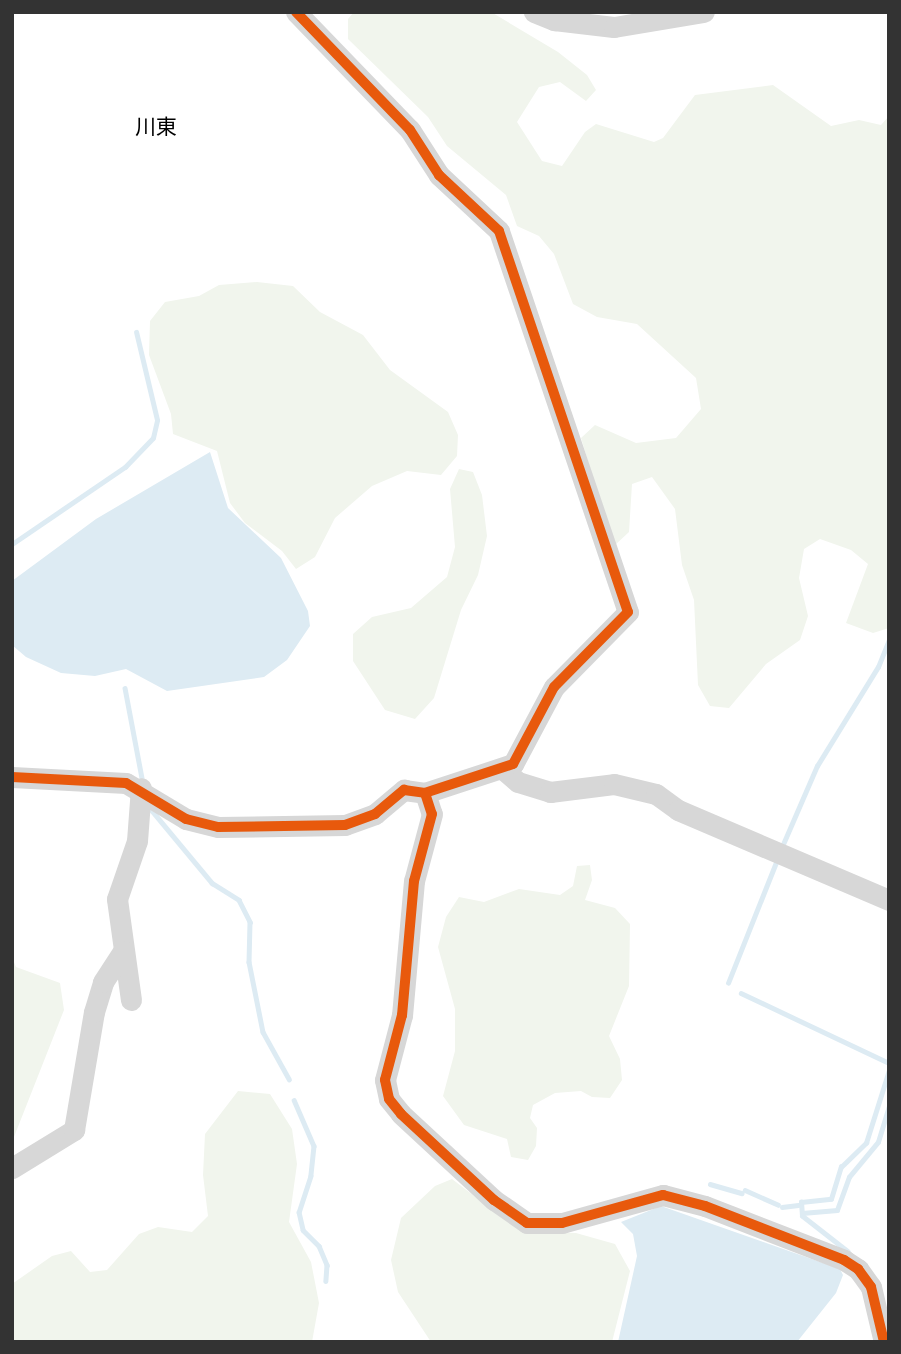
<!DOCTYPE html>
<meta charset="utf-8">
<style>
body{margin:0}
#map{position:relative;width:901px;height:1354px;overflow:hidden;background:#fff;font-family:"Source Sans 3","Noto Sans JP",sans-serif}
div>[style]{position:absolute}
.green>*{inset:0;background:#f1f5ed}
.water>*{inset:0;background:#ddebf3}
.stream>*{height:4.5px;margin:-2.25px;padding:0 2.25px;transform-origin:2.25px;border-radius:2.25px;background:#ddebf3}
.minor>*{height:21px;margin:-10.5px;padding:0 10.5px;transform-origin:10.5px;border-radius:10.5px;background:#d7d7d7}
.cycleway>*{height:10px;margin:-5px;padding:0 5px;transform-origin:5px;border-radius:5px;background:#e8590c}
span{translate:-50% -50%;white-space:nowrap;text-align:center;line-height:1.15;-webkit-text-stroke:7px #fff;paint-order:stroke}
.neighbourhood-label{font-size:21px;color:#000}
.frame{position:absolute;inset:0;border:14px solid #333;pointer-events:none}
</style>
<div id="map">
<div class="green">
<i style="clip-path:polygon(354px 12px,491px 12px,558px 52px,587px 75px,596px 90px,586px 101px,560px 82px,539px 87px,517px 122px,542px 161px,562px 166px,585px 132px,596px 124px,654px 142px,663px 138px,695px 95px,773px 85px,831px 126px,859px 120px,881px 125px,889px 116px,889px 628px,873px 633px,846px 623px,868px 564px,851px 550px,820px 539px,804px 549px,799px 578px,808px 616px,800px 640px,766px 664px,729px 708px,710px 706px,698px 685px,694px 600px,682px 565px,675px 509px,652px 477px,632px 484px,629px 532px,614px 546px,581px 438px,595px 425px,636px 443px,676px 438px,701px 409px,696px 378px,637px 324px,597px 317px,573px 304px,554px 254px,539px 236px,517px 226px,506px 195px,447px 146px,428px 117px,348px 39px,348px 19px)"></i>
<i style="clip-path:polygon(257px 282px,293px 286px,320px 312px,363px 335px,390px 370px,448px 412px,458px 435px,457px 456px,441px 475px,407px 471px,372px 486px,335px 518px,315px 557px,296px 569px,282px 551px,245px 523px,230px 503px,217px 451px,173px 434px,171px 414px,149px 355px,150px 321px,165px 302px,199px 296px,219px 285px)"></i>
<i style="clip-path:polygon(459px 469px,473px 472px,482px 495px,487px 536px,478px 575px,461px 610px,434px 698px,415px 719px,385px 710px,353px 661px,353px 634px,372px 617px,411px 608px,447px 577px,455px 547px,450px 489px)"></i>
<i style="clip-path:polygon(590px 865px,592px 880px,585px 900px,615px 908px,630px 924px,629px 986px,609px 1036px,620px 1059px,622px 1080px,610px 1098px,592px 1097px,581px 1091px,555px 1093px,533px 1105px,530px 1118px,537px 1128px,536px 1146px,528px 1160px,511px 1157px,507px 1139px,464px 1125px,443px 1096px,455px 1051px,455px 1009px,438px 947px,446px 917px,459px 897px,484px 902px,519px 889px,560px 895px,573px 886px,577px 866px)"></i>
<i style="clip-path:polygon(12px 957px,16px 967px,60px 983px,64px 1010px,12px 1142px)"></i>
<i style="clip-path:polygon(238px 1091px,270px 1094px,292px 1129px,297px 1164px,289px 1222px,311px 1262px,319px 1303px,312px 1342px,12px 1342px,12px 1284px,52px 1256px,71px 1251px,90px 1272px,107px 1270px,139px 1234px,158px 1227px,192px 1232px,208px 1216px,203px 1175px,205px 1134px)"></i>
<i style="clip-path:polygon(452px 1179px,508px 1222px,540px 1232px,576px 1233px,615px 1244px,630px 1271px,612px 1342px,431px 1342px,398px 1292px,391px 1260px,401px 1218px,435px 1186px)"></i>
</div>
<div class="water">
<i style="clip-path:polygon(210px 452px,228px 508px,281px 558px,308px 611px,310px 626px,287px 660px,264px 677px,167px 691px,126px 669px,95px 676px,61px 673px,26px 657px,12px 645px,12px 581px,96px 519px)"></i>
<i style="clip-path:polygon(661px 1206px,840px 1269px,843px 1275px,836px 1293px,797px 1342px,618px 1342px,637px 1256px,633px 1234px,621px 1222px)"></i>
</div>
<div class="stream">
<i style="left:12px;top:544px;width:137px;rotate:-34.3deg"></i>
<i style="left:125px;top:467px;width:40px;rotate:-46deg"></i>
<i style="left:153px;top:438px;width:18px;rotate:-77deg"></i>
<i style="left:157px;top:420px;width:90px;rotate:-103.4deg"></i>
<i style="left:125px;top:688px;width:92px;rotate:79.3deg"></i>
<i style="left:149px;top:807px;width:99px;rotate:50.3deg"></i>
<i style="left:212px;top:883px;width:32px;rotate:32deg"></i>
<i style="left:239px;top:900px;width:25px;rotate:63deg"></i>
<i style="left:250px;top:922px;width:40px;rotate:91.4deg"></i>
<i style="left:249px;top:962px;width:71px;rotate:78.7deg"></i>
<i style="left:263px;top:1032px;width:54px;rotate:61deg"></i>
<i style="left:781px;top:849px;width:90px;rotate:-66.6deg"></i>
<i style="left:817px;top:766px;width:116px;rotate:-58.4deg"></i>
<i style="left:878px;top:667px;width:29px;rotate:-68deg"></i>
<i style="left:728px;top:983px;width:132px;rotate:-68.3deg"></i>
<i style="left:741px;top:993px;width:164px;rotate:25.3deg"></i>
<i style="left:294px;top:1100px;width:50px;rotate:66.5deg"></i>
<i style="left:314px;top:1146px;width:30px;rotate:96deg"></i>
<i style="left:311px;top:1176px;width:38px;rotate:108deg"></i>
<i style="left:299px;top:1212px;width:18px;rotate:77deg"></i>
<i style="left:303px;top:1230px;width:23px;rotate:45deg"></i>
<i style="left:319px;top:1246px;width:21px;rotate:67deg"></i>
<i style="left:327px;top:1265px;width:16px;rotate:94deg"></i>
<i style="left:710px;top:1184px;width:33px;rotate:16deg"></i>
<i style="left:745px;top:1190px;width:36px;rotate:24deg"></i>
<i style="left:782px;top:1207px;width:16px;rotate:-7deg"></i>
<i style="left:802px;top:1213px;width:35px;rotate:-5deg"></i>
<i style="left:837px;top:1210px;width:35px;rotate:-70deg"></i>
<i style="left:849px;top:1177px;width:45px;rotate:-50.4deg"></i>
<i style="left:878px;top:1142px;width:38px;rotate:-73deg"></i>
<i style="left:848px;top:1252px;width:58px;rotate:-142deg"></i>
<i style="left:802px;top:1216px;width:14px;rotate:-94deg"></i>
<i style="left:801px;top:1202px;width:30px;rotate:-6deg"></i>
<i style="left:831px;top:1199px;width:34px;rotate:-73deg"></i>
<i style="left:841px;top:1167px;width:35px;rotate:-44deg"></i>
<i style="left:866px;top:1143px;width:77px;rotate:-72.5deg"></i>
</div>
<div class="minor">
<i style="left:296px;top:12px;width:164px;rotate:46deg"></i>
<i style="left:410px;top:130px;width:54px;rotate:57.2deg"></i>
<i style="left:439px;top:175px;width:82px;rotate:43deg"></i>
<i style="left:499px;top:231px;width:402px;rotate:71.3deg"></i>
<i style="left:628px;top:612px;width:105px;rotate:134.6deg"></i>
<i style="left:554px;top:687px;width:87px;rotate:118deg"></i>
<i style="left:513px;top:764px;width:93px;rotate:161.8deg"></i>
<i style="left:534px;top:12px;width:22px;rotate:22deg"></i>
<i style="left:554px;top:20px;width:60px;rotate:6.7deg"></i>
<i style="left:614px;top:27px;width:91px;rotate:-9.5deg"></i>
<i style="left:504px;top:770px;width:18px;rotate:41deg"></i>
<i style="left:518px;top:782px;width:34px;rotate:17deg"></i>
<i style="left:550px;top:792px;width:64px;rotate:-7.1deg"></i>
<i style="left:614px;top:784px;width:43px;rotate:13.4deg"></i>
<i style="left:656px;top:794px;width:27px;rotate:36deg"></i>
<i style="left:678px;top:810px;width:229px;rotate:23.1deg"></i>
<i style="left:12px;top:777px;width:114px;rotate:3deg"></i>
<i style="left:126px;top:783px;width:70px;rotate:31deg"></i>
<i style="left:186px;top:819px;width:33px;rotate:14deg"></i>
<i style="left:218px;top:827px;width:127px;rotate:-0.9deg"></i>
<i style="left:345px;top:825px;width:32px;rotate:-20deg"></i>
<i style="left:375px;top:814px;width:38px;rotate:-40deg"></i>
<i style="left:404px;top:790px;width:21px;rotate:8deg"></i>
<i style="left:425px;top:793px;width:22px;rotate:72deg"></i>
<i style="left:432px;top:814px;width:69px;rotate:105deg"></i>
<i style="left:414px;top:881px;width:135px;rotate:95.1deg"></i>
<i style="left:402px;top:1015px;width:67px;rotate:104.7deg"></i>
<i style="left:385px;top:1080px;width:19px;rotate:78deg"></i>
<i style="left:389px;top:1099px;width:19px;rotate:51deg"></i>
<i style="left:401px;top:1114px;width:127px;rotate:42.8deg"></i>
<i style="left:494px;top:1200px;width:40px;rotate:34.9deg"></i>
<i style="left:527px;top:1223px;width:35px"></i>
<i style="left:562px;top:1223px;width:105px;rotate:-15.5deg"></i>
<i style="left:663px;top:1195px;width:43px;rotate:14.7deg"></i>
<i style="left:705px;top:1206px;width:149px;rotate:21.2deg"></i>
<i style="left:844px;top:1260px;width:17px;rotate:33deg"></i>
<i style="left:858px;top:1269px;width:22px;rotate:54deg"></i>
<i style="left:871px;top:1287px;width:57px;rotate:76.7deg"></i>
<i style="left:131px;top:1000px;width:102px;rotate:-97.9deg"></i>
<i style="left:117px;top:899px;width:61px;rotate:-71deg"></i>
<i style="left:137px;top:841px;width:53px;rotate:-85.7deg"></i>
<i style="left:12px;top:1168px;width:73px;rotate:-31.5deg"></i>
<i style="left:74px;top:1130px;width:120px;rotate:-80.4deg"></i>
<i style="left:94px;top:1012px;width:31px;rotate:-73deg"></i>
<i style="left:103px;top:982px;width:37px;rotate:-57deg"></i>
</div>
<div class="cycleway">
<i style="left:296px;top:12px;width:164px;rotate:46deg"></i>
<i style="left:410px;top:130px;width:54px;rotate:57.2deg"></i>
<i style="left:439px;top:175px;width:82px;rotate:43deg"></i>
<i style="left:499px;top:231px;width:402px;rotate:71.3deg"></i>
<i style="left:628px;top:612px;width:105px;rotate:134.6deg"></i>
<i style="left:554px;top:687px;width:87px;rotate:118deg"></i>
<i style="left:513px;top:764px;width:93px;rotate:161.8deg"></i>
<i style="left:12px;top:777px;width:114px;rotate:3deg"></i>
<i style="left:126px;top:783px;width:70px;rotate:31deg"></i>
<i style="left:186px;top:819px;width:33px;rotate:14deg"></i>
<i style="left:218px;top:827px;width:127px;rotate:-0.9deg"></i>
<i style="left:345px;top:825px;width:32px;rotate:-20deg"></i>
<i style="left:375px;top:814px;width:38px;rotate:-40deg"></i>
<i style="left:404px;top:790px;width:21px;rotate:8deg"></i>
<i style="left:425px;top:793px;width:22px;rotate:72deg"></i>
<i style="left:432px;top:814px;width:69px;rotate:105deg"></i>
<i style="left:414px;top:881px;width:135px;rotate:95.1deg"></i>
<i style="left:402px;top:1015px;width:67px;rotate:104.7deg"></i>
<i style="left:385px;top:1080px;width:19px;rotate:78deg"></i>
<i style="left:389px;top:1099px;width:19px;rotate:51deg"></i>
<i style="left:401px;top:1114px;width:127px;rotate:42.8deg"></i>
<i style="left:494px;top:1200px;width:40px;rotate:34.9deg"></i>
<i style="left:527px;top:1223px;width:35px"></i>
<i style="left:562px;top:1223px;width:105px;rotate:-15.5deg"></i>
<i style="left:663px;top:1195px;width:43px;rotate:14.7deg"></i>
<i style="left:705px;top:1206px;width:149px;rotate:21.2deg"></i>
<i style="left:844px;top:1260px;width:17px;rotate:33deg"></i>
<i style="left:858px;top:1269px;width:22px;rotate:54deg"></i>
<i style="left:871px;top:1287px;width:57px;rotate:76.7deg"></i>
</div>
<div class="neighbourhood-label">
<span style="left:156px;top:127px">川東</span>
</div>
<div class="frame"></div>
</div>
